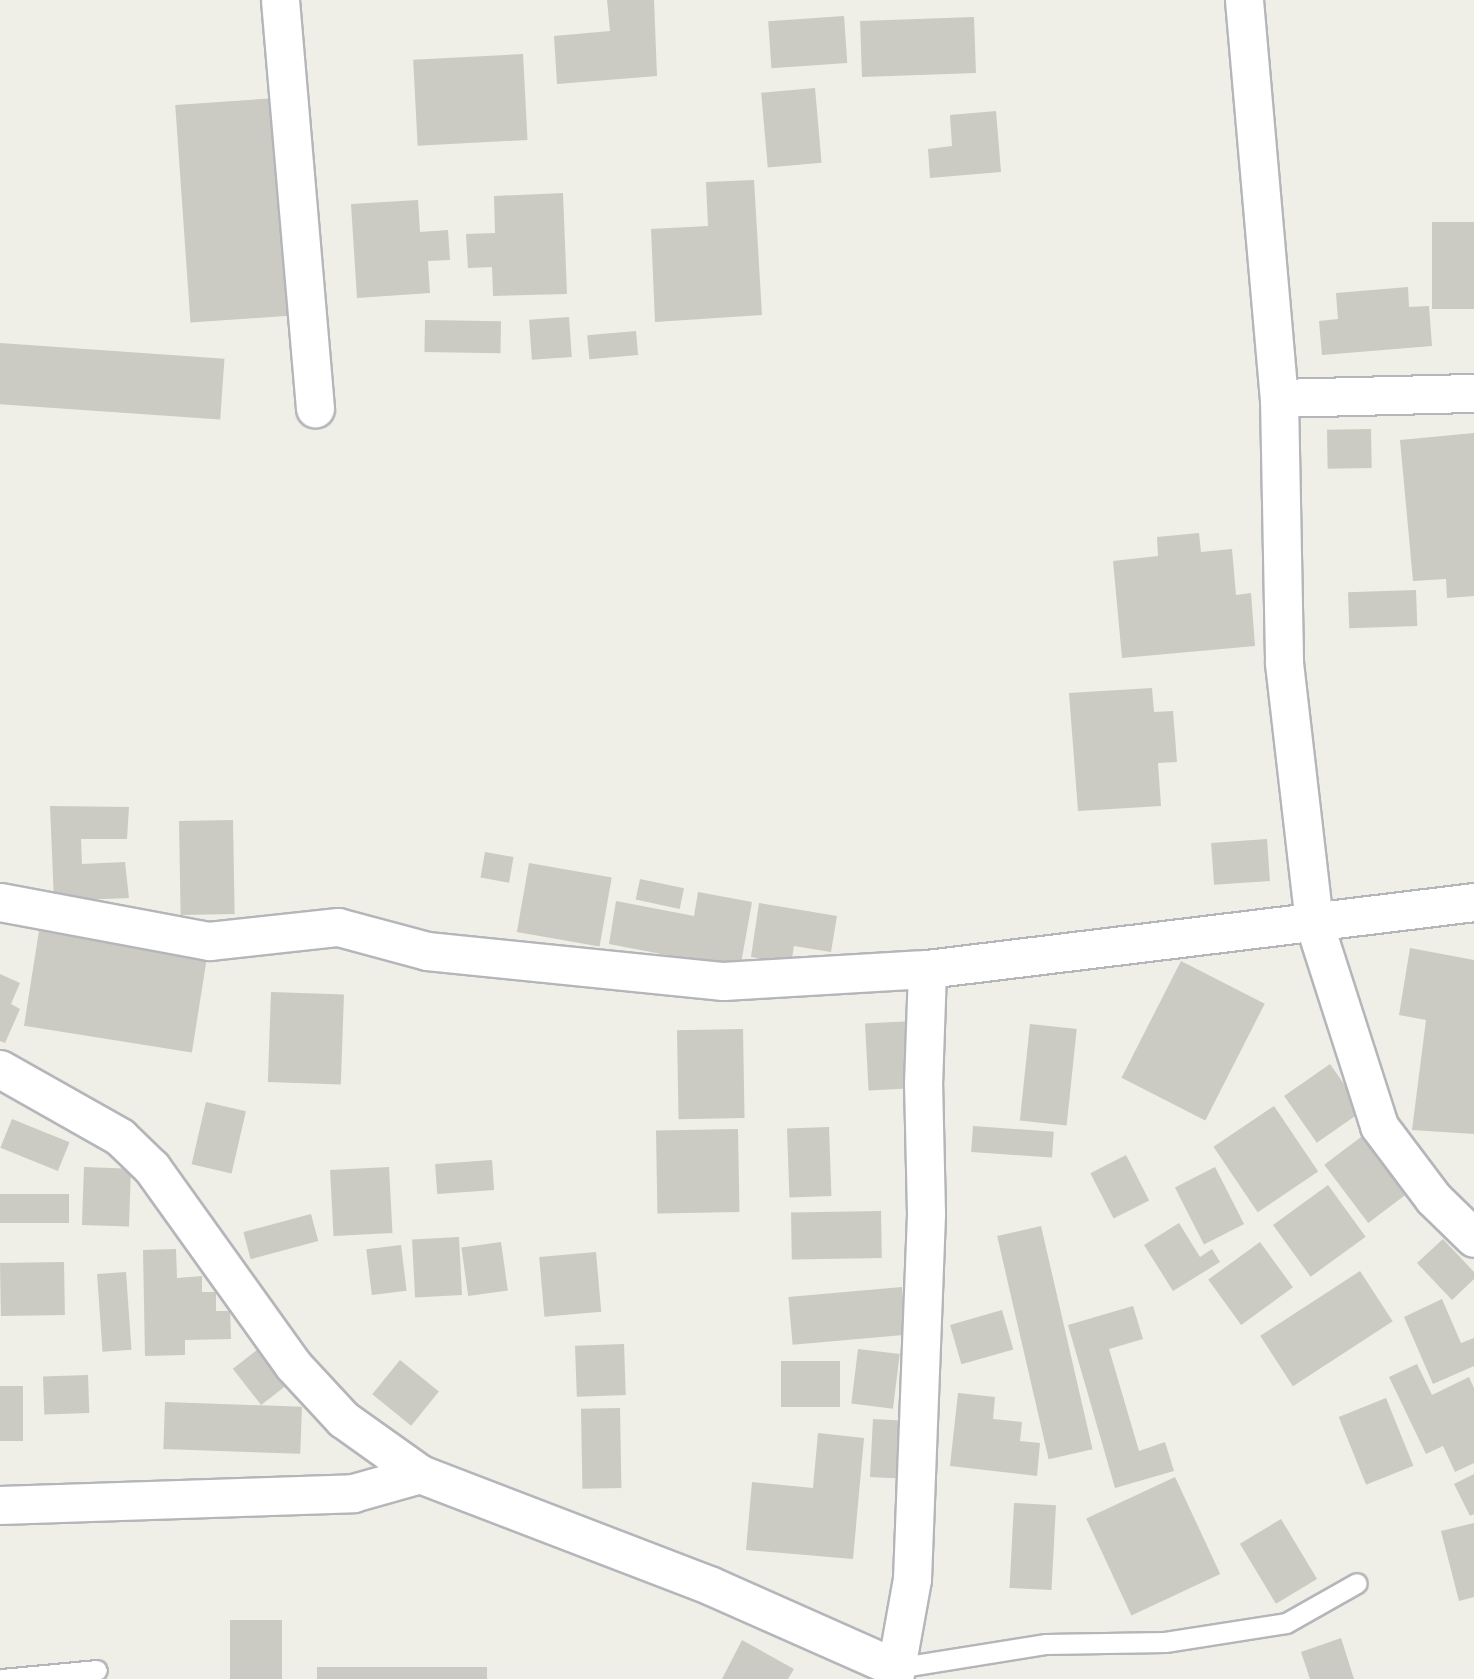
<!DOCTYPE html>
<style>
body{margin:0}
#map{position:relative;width:1474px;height:1679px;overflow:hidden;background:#efeee7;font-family:"Varela Round",sans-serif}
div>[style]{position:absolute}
.building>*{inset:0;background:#cbcac3;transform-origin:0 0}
.roads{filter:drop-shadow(2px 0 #b4b6ba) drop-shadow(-2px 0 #b4b6ba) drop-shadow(0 2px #b4b6ba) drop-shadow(0 -2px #b4b6ba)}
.lane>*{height:19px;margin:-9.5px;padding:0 9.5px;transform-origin:9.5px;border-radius:9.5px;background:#fff}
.street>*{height:37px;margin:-18.5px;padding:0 18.5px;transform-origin:18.5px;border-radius:18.5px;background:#fff}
span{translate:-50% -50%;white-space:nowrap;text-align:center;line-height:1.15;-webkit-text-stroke:5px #fff;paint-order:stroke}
</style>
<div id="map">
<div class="building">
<i style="clip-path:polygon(607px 0,654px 0,657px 76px,557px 84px,554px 36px,610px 31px)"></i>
<i style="left:844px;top:16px;width:47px;height:76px;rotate:86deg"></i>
<i style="left:974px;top:17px;width:56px;height:114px;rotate:88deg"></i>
<i style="left:523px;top:54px;width:86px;height:110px;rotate:87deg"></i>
<i style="left:815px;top:88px;width:75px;height:54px;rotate:85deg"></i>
<i style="left:277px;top:98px;width:218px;height:102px;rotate:86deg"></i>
<i style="clip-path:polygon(996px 111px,1001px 172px,930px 178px,928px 149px,952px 146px,950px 115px)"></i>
<i style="clip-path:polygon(754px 180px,762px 315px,655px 322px,651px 229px,708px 226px,706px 182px)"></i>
<i style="clip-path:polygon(563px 193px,567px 294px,493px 296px,492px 267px,468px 268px,466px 234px,495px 233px,494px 196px)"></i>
<i style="clip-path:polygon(418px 200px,420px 232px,448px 230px,450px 260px,428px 261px,430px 293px,357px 298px,351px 204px)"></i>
<i style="left:1474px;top:222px;width:87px;height:42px;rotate:90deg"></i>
<i style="clip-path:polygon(1408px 287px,1409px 307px,1429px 306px,1432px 346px,1322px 355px,1319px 321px,1338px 319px,1336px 293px)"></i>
<i style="left:569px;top:317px;width:40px;height:40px;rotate:86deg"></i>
<i style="left:425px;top:320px;width:76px;height:32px;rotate:1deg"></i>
<i style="left:636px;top:331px;width:24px;height:49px;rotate:85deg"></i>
<i style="left:0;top:343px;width:225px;height:61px;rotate:4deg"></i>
<i style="left:1371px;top:429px;width:39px;height:44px;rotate:89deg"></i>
<i style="clip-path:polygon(1474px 433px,1474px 596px,1447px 598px,1446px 579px,1413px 581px,1400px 440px)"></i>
<i style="clip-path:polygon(1199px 533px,1201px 552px,1232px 549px,1236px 595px,1251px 593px,1255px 646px,1122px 658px,1113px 561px,1158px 556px,1157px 537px)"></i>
<i style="left:1416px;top:590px;width:36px;height:68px;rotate:88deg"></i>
<i style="clip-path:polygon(1152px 688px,1154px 712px,1173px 711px,1177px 762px,1158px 763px,1161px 806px,1078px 811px,1069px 693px)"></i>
<i style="clip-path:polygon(50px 806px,129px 807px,127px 839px,81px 839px,82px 864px,125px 862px,129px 898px,54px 901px)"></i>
<i style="left:233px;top:820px;width:94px;height:54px;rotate:89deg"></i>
<i style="left:1267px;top:839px;width:42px;height:56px;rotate:86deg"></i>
<i style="left:485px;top:852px;width:29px;height:26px;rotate:10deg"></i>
<i style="left:529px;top:863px;width:84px;height:70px;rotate:10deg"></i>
<i style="left:640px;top:879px;width:45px;height:21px;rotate:12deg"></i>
<i style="clip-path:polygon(698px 892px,752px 902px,740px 969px,609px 944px,616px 901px,694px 916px)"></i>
<i style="clip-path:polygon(759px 903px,837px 916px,831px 952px,794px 946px,791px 964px,751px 957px)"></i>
<i style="left:39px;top:931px;width:170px;height:96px;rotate:9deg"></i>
<i style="clip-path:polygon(1410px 948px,1474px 960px,1474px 1134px,1412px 1130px,1426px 1020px,1399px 1015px)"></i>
<i style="left:1181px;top:961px;width:94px;height:131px;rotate:27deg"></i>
<i style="clip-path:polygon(0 974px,20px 983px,11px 1004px,20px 1009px,5px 1043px,0 1041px)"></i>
<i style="left:271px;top:992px;width:73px;height:90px;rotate:2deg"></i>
<i style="left:913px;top:1021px;width:67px;height:48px;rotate:87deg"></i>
<i style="left:1030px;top:1024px;width:47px;height:97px;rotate:6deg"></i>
<i style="left:743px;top:1029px;width:89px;height:66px;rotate:89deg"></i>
<i style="left:1330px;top:1064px;width:57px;height:56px;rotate:55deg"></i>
<i style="left:206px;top:1102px;width:41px;height:64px;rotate:13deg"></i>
<i style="left:1274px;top:1106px;width:79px;height:73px;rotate:56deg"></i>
<i style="left:12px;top:1119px;width:62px;height:31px;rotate:22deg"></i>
<i style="left:973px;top:1126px;width:81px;height:26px;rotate:4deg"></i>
<i style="left:829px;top:1127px;width:69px;height:42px;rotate:88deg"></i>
<i style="left:738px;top:1129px;width:83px;height:82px;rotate:89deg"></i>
<i style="left:1365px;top:1134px;width:73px;height:51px;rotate:53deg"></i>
<i style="left:1126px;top:1155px;width:51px;height:40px;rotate:63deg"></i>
<i style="left:492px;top:1160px;width:30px;height:57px;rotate:86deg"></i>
<i style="left:84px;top:1167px;width:47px;height:58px;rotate:2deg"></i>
<i style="left:389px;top:1167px;width:66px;height:59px;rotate:87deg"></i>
<i style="left:1215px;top:1167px;width:64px;height:45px;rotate:63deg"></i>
<i style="left:1328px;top:1185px;width:64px;height:68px;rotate:54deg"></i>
<i style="left:0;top:1194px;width:69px;height:29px"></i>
<i style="left:881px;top:1211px;width:47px;height:90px;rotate:89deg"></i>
<i style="left:311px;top:1214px;width:28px;height:70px;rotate:75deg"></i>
<i style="clip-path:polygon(1179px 1223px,1200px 1257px,1212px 1249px,1220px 1262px,1173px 1291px,1144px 1245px)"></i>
<i style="left:1041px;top:1226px;width:229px;height:45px;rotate:77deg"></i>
<i style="left:459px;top:1237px;width:58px;height:47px;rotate:87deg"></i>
<i style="clip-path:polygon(1443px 1239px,1474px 1272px,1474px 1279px,1452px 1300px,1417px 1263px)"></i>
<i style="left:501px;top:1242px;width:49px;height:40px;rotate:82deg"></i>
<i style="left:1260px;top:1242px;width:56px;height:64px;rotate:54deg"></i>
<i style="left:401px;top:1245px;width:46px;height:35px;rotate:83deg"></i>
<i style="clip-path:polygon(176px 1249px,177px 1278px,202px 1276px,202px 1292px,216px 1292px,216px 1311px,230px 1311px,231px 1339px,185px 1340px,185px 1355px,145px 1356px,143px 1250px)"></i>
<i style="left:596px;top:1252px;width:60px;height:57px;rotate:85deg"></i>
<i style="left:64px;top:1262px;width:53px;height:64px;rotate:89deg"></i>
<i style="left:1360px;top:1271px;width:60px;height:119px;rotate:57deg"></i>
<i style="left:126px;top:1272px;width:78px;height:29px;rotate:86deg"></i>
<i style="left:902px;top:1287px;width:48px;height:114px;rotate:85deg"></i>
<i style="clip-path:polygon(1442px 1299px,1461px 1343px,1474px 1338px,1474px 1366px,1433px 1384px,1404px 1317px)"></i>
<i style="clip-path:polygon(1133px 1306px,1143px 1339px,1109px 1349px,1139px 1451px,1165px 1442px,1174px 1471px,1115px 1488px,1068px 1325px)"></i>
<i style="left:1002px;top:1310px;width:41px;height:54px;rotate:74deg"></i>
<i style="left:624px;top:1344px;width:51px;height:49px;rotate:88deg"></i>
<i style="left:262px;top:1346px;width:46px;height:37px;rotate:52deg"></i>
<i style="left:858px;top:1349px;width:42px;height:55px;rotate:7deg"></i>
<i style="left:400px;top:1360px;width:50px;height:44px;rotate:39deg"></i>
<i style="left:840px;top:1361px;width:46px;height:59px;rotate:90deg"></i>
<i style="clip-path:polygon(1417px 1364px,1432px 1395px,1469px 1377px,1474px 1388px,1474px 1463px,1455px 1472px,1443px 1446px,1426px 1454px,1389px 1377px)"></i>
<i style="left:88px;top:1375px;width:38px;height:45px;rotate:88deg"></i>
<i style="left:0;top:1386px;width:23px;height:55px"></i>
<i style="clip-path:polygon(958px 1393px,995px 1397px,993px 1419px,1022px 1422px,1020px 1441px,1040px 1443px,1037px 1476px,950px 1466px)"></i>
<i style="left:1386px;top:1398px;width:73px;height:51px;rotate:68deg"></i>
<i style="left:165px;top:1402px;width:137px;height:47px;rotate:2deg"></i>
<i style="left:620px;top:1408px;width:80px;height:39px;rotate:89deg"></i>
<i style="left:873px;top:1419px;width:36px;height:58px;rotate:3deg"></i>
<i style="clip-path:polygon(818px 1433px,864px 1438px,853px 1559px,746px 1550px,752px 1482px,813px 1488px)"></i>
<i style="clip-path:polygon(1474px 1474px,1474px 1514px,1470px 1516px,1454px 1484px)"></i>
<i style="left:1175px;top:1477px;width:107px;height:98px;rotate:65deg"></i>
<i style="left:1014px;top:1503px;width:42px;height:85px;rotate:3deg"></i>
<i style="left:1281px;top:1519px;width:70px;height:48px;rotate:59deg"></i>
<i style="clip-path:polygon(1474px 1523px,1474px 1597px,1459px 1601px,1441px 1531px)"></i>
<i style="left:230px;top:1620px;width:52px;height:59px"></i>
<i style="clip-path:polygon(1341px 1638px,1354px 1679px,1310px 1679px,1301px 1652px)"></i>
<i style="clip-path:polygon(742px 1640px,794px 1669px,788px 1679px,722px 1679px)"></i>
<i style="left:317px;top:1667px;width:170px;height:12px"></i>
</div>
<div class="roads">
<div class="lane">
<i style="left:896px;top:1668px;width:152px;rotate:-9.1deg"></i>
<i style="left:1046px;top:1644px;width:119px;rotate:-1deg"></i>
<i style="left:1165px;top:1642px;width:122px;rotate:-8.9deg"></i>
<i style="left:1286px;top:1623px;width:81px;rotate:-29.4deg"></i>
<i style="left:2px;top:1679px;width:95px;rotate:-5.4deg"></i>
</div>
<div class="street">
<i style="left:280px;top:0;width:410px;rotate:85.1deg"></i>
<i style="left:1244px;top:0;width:400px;rotate:85deg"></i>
<i style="left:1279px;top:398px;width:265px;rotate:88.9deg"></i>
<i style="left:1284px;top:663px;width:262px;rotate:83.4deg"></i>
<i style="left:1314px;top:923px;width:213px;rotate:72.2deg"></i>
<i style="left:1379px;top:1126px;width:90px;rotate:53.1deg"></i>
<i style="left:1433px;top:1198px;width:57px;rotate:44.3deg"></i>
<i style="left:1279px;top:398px;width:195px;rotate:-1.5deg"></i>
<i style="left:0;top:902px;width:213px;rotate:10.6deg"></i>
<i style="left:209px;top:941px;width:130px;rotate:-6.2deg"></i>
<i style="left:338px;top:927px;width:92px;rotate:15.1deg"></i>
<i style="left:427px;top:951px;width:298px;rotate:5.8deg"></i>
<i style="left:723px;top:981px;width:204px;rotate:-3.4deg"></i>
<i style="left:927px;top:969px;width:551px;rotate:-6.98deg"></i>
<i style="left:0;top:1069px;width:138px;rotate:29.5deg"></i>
<i style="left:120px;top:1137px;width:45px;rotate:44.1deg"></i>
<i style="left:152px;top:1168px;width:242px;rotate:54.4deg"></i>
<i style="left:293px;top:1365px;width:74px;rotate:47.2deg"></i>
<i style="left:343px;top:1419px;width:95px;rotate:35.5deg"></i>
<i style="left:420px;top:1474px;width:310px;rotate:21deg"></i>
<i style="left:709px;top:1585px;width:205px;rotate:23.9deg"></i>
<i style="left:0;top:1505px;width:353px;rotate:-1.9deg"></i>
<i style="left:353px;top:1493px;width:70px;rotate:-15.8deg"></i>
<i style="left:894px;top:1679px;width:102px;rotate:-79.8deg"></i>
<i style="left:912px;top:1579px;width:366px;rotate:-87.8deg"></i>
<i style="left:926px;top:1213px;width:128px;rotate:-91.3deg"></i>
<i style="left:923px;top:1085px;width:116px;rotate:-88deg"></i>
</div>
</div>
</div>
